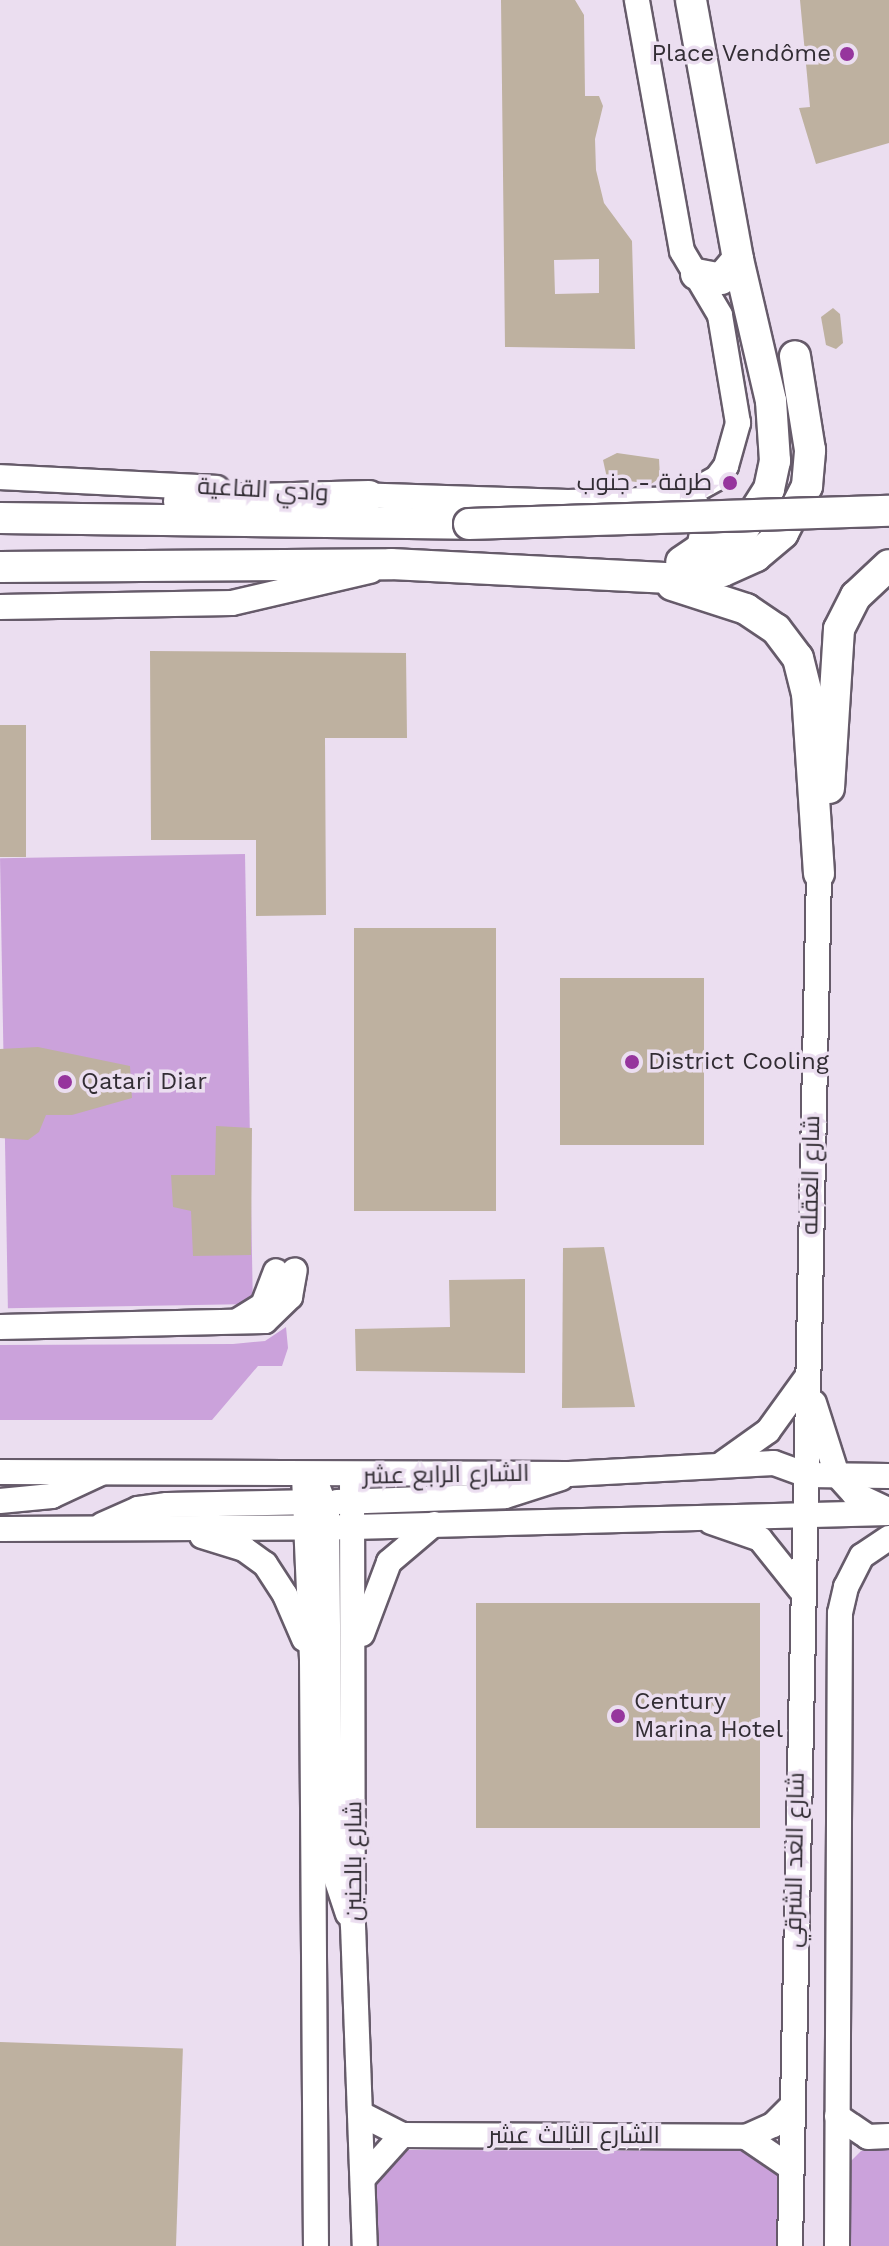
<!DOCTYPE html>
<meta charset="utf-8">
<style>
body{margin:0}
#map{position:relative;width:889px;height:2246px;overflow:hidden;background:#ebdef0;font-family:"Work Sans",Cairo,sans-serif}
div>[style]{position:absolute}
.green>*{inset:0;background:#cba2db;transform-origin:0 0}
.building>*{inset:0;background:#beb1a0;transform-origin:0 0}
.roads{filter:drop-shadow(2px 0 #665b6a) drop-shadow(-2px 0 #665b6a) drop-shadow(0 2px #665b6a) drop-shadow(0 -2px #665b6a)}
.minor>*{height:24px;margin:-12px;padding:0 12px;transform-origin:12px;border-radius:12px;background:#fff}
.major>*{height:30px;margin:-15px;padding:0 15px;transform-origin:15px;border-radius:15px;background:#fff}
.bridges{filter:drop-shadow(2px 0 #665b6a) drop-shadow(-2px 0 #665b6a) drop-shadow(0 2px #665b6a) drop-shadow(0 -2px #665b6a)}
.major-bridge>*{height:30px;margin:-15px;padding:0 15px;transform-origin:15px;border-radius:15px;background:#fff}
.dots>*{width:22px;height:22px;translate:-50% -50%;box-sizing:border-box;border:4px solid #ebdef0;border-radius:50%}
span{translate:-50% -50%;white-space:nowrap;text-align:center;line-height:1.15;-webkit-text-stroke:7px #ebdef0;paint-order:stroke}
.poi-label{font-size:24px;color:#322d34}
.right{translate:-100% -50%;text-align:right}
.left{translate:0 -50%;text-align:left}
.street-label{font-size:24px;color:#322d34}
</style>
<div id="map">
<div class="green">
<i style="left:245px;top:854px;width:450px;height:245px;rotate:89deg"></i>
<i style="clip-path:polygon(286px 1327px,288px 1348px,282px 1366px,258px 1366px,212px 1420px,0 1420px,0 1345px,233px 1344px,265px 1341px)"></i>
<i style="clip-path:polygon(889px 2145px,889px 2246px,841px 2246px,846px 2166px,861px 2151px)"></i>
<i style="clip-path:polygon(405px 2150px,752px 2151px,781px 2177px,786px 2246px,368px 2246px,369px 2188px,391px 2157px)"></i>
</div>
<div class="building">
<i style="clip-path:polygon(evenodd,501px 0,575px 0,584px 15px,585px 96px,599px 96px,603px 106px,595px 139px,596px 170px,604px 203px,632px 241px,635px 349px,505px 347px,501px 0,599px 259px,599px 293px,555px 294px,554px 260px,599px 259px)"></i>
<i style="clip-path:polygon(800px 0,889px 0,889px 143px,816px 164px,799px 108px,810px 107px)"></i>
<i style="clip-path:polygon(833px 308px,840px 314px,843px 343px,836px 349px,826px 345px,821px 317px)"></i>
<i style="clip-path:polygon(617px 453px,659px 459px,660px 478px,651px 484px,607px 478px,603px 460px)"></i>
<i style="clip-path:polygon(150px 651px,406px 653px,407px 738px,325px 738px,326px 915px,256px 916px,256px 840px,151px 840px)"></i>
<i style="left:0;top:725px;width:26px;height:132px"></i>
<i style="left:354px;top:928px;width:142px;height:283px"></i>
<i style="left:560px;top:978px;width:144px;height:167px"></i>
<i style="clip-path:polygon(38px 1047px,130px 1066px,132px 1098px,72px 1115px,46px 1115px,39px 1132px,28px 1140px,0 1138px,0 1049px)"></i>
<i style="clip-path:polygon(216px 1126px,252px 1128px,251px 1255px,193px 1256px,191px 1211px,173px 1207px,171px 1175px,215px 1175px)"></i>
<i style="clip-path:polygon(604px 1247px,635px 1407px,562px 1408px,563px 1248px)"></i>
<i style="clip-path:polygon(525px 1279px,525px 1373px,356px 1371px,355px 1329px,450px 1327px,449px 1280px)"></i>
<i style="left:760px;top:1603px;width:225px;height:284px;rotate:90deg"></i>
<i style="left:0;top:2042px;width:183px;height:204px;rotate:2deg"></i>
</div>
<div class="roads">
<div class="minor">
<i style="left:0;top:477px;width:217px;rotate:2.9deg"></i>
<i style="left:354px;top:495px;width:214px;rotate:1.9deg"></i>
<i style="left:568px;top:502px;width:111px;rotate:-1.5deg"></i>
<i style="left:679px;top:499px;width:43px;rotate:-28.9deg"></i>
<i style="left:717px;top:478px;width:15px;rotate:-53deg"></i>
<i style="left:726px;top:466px;width:45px;rotate:-74.4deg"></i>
<i style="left:738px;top:423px;width:109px;rotate:-99.5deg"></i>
<i style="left:720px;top:315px;width:74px;rotate:-120.7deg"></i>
<i style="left:682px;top:251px;width:255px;rotate:-100.2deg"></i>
<i style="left:0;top:607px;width:232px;rotate:-1deg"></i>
<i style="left:232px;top:603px;width:142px;rotate:-13.1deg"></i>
<i style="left:239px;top:1320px;width:28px;rotate:-32deg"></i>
<i style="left:263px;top:1305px;width:36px;rotate:-69deg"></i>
<i style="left:0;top:1327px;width:265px;rotate:-1.3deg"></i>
<i style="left:265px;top:1321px;width:35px;rotate:-44deg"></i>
<i style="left:290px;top:1297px;width:27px;rotate:-80deg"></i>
<i style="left:814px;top:1403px;width:76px;rotate:72.3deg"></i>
<i style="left:837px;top:1475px;width:25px;rotate:48deg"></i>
<i style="left:854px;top:1494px;width:38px;rotate:25deg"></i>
<i style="left:723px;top:1463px;width:55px;rotate:-35.4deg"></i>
<i style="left:768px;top:1431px;width:67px;rotate:-54.2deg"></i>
<i style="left:0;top:1472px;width:569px;rotate:0.2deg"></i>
<i style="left:569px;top:1474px;width:205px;rotate:-3.1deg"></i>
<i style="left:774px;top:1463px;width:35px;rotate:20deg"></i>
<i style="left:807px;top:1475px;width:82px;rotate:0.7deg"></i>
<i style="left:304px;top:1476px;width:185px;rotate:87.5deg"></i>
<i style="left:312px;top:1661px;width:585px;rotate:89.61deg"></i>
<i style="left:304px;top:1476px;width:18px;rotate:41deg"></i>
<i style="left:318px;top:1488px;width:24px;rotate:68deg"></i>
<i style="left:327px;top:1510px;width:318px;rotate:89.5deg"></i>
<i style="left:330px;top:1828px;width:41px;rotate:85.8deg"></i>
<i style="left:333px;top:1869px;width:47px;rotate:71.6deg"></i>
<i style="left:352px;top:1476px;width:449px;rotate:89.9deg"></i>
<i style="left:353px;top:1925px;width:321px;rotate:87.9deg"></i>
<i style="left:0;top:1501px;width:52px;rotate:-5.5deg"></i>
<i style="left:52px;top:1496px;width:54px;rotate:-25.1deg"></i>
<i style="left:337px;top:1502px;width:168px;rotate:-2deg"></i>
<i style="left:505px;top:1496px;width:59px;rotate:-17.8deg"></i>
<i style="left:711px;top:1522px;width:52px;rotate:19.1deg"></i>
<i style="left:760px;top:1539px;width:64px;rotate:51.3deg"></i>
<i style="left:102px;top:1525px;width:39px;rotate:-24deg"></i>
<i style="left:138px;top:1509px;width:29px;rotate:-8deg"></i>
<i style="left:167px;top:1505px;width:150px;rotate:-1.1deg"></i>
<i style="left:0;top:1529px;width:352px;rotate:-0.3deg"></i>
<i style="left:352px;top:1527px;width:537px;rotate:-1.49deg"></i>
<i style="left:202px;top:1536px;width:44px;rotate:17.2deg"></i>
<i style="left:244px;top:1549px;width:26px;rotate:36deg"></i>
<i style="left:265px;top:1564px;width:37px;rotate:57deg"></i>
<i style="left:285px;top:1595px;width:48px;rotate:66.6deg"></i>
<i style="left:362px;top:1634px;width:77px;rotate:-69.4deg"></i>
<i style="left:389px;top:1562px;width:59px;rotate:-40.2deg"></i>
<i style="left:363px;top:2115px;width:44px;rotate:27.1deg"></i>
<i style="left:402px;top:2135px;width:344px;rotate:0.3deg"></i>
<i style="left:746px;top:2137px;width:30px;rotate:-24deg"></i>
<i style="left:773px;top:2125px;width:24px;rotate:-45deg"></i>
<i style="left:837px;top:2116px;width:37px;rotate:34deg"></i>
<i style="left:868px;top:2137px;width:21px;rotate:-3deg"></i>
<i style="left:746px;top:2137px;width:53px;rotate:34.3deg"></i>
<i style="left:366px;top:2175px;width:54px;rotate:-48deg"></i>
<i style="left:790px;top:2246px;width:1372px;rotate:-88.79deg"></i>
<i style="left:837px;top:2246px;width:633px;rotate:-89.73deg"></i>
<i style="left:840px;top:1613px;width:27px;rotate:-77deg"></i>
<i style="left:846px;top:1587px;width:35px;rotate:-63deg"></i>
<i style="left:862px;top:1556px;width:32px;rotate:-34deg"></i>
</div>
<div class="major">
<i style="left:696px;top:274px;width:25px;rotate:11deg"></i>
<i style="left:721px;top:279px;width:26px;rotate:-50deg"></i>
<i style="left:679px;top:499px;width:13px;rotate:18deg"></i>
<i style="left:691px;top:503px;width:26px;rotate:51deg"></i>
<i style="left:707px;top:523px;width:25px;rotate:101deg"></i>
<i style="left:702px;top:548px;width:25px;rotate:146deg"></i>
<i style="left:179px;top:501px;width:190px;rotate:-1.5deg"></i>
<i style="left:0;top:518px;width:469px;rotate:0.7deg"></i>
<i style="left:0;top:567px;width:391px;rotate:-0.4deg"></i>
<i style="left:391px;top:564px;width:279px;rotate:2.9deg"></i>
<i style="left:670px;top:578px;width:53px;rotate:-7.5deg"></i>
<i style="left:723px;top:571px;width:36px;rotate:-24deg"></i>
<i style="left:756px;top:556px;width:35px;rotate:-40deg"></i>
<i style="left:783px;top:533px;width:53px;rotate:-62.9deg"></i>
<i style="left:807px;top:486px;width:36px;rotate:-85deg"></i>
<i style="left:810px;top:450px;width:95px;rotate:-99.1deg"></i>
<i style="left:688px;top:567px;width:63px;rotate:-32.7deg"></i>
<i style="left:741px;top:533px;width:52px;rotate:-57.5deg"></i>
<i style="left:769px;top:489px;width:29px;rotate:-78deg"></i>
<i style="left:775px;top:461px;width:60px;rotate:-93.8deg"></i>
<i style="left:771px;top:401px;width:146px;rotate:-103.1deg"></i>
<i style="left:738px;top:259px;width:263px;rotate:-100.3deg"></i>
<i style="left:672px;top:585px;width:78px;rotate:18deg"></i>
<i style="left:746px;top:609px;width:36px;rotate:34deg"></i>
<i style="left:776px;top:629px;width:36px;rotate:53deg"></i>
<i style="left:798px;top:658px;width:36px;rotate:76deg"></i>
<i style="left:807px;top:693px;width:181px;rotate:86.2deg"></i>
<i style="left:829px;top:788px;width:159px;rotate:-86.4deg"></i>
<i style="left:839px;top:629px;width:37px;rotate:-63deg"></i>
<i style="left:856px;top:596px;width:45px;rotate:-43.2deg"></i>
</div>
</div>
<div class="bridges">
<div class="major-bridge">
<i style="left:469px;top:524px;width:420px;rotate:-1.8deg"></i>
</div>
</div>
<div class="dots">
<i style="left:847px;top:54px;background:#96359d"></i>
<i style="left:730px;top:483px;background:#96359d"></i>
<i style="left:632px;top:1062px;background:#96359d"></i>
<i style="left:65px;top:1082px;background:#96359d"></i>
<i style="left:618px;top:1716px;background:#96359d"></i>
</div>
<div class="poi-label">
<span class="right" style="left:831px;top:54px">Place Vendôme</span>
<span class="right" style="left:712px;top:483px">طرفة - جنوب</span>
<span class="left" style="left:648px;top:1062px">District Cooling</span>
<span class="left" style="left:81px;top:1082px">Qatari Diar</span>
<span class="left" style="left:634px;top:1716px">Century<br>Marina Hotel</span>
</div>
<div class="street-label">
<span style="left:263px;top:490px;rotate:3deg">وادي القاعية</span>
<span style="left:811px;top:1175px;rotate:-89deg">شارع العقله</span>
<span style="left:446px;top:1475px;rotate:-1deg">الشارع الرابع عشر</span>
<span style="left:795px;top:1860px;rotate:-89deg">شارع العد الشرقي</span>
<span style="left:354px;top:1861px;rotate:-90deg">شارع بالحنين</span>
<span style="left:574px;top:2136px">الشارع الثالث عشر</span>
</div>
</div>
